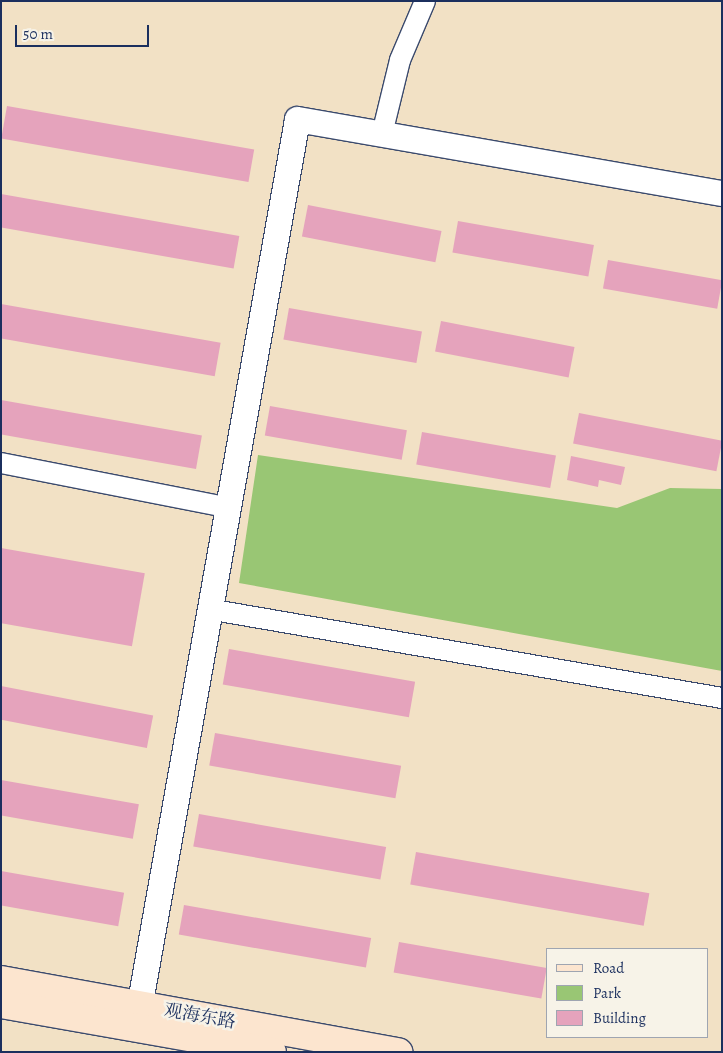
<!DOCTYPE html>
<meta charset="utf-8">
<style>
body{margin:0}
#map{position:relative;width:723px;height:1053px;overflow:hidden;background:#f2e1c5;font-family:Alegreya,"Noto Serif SC",serif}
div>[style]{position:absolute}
.green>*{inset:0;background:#99c674}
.building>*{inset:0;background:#e5a3bc;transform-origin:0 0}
.roads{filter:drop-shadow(1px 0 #3b4a6d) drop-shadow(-1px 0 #3b4a6d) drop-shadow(0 1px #3b4a6d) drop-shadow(0 -1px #3b4a6d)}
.minor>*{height:20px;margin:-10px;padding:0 10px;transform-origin:10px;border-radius:10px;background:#fff}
.tertiary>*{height:25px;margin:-12.5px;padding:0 12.5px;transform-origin:12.5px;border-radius:12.5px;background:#fff}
.secondary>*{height:28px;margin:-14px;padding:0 14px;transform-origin:14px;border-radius:14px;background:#fce5cf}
span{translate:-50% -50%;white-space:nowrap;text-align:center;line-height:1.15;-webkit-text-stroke:5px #f7f3e8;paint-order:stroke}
.street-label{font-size:18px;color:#1b2f5e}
.frame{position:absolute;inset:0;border:2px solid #1b2f5e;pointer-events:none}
.legend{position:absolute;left:546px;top:948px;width:162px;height:90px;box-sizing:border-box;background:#f7f3e8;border:1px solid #9fa5b1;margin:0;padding:6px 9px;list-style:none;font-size:15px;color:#1b2f5e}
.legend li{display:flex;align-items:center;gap:10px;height:25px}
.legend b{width:25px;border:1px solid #9fa5b1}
.scale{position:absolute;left:15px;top:25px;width:134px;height:22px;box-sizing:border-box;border:2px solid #1b2f5e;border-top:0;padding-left:6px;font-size:15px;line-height:18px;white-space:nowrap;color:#1b2f5e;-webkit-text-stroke:4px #f7f3e8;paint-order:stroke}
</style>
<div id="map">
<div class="green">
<i style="clip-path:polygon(258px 455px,617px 508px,670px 488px,722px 489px,722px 671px,239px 583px)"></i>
</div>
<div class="building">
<i style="left:7px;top:106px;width:251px;height:33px;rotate:10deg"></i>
<i style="left:1px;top:194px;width:242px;height:33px;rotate:10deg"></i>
<i style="left:308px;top:205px;width:136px;height:32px;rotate:11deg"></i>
<i style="left:458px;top:221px;width:138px;height:32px;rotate:10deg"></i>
<i style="left:608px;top:260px;width:116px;height:29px;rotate:10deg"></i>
<i style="left:1px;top:304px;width:223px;height:34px;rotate:10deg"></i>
<i style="left:289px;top:308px;width:135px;height:32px;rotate:10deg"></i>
<i style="left:441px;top:321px;width:136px;height:31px;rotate:11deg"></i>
<i style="left:1px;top:400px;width:204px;height:34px;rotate:10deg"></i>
<i style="left:270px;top:406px;width:139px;height:30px;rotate:10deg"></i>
<i style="left:579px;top:413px;width:146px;height:31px;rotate:11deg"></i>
<i style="left:422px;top:432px;width:136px;height:33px;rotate:10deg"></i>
<i style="clip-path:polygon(571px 456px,625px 467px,621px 485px,599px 480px,598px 487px,567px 480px)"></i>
<i style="left:1px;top:548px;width:146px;height:74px;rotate:10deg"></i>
<i style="left:229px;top:649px;width:189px;height:36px;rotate:10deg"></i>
<i style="left:1px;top:686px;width:155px;height:33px;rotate:11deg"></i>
<i style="left:215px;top:733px;width:189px;height:33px;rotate:10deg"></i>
<i style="left:1px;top:780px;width:140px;height:35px;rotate:10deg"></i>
<i style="left:199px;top:814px;width:190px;height:33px;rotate:10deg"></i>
<i style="left:416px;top:852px;width:237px;height:33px;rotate:10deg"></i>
<i style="left:1px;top:871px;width:125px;height:34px;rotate:10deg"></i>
<i style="left:184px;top:905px;width:190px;height:30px;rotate:10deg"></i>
<i style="left:399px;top:942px;width:150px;height:31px;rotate:10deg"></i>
</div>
<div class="roads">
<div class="minor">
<i style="left:382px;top:134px;width:76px;rotate:-76.3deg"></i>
<i style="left:400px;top:60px;width:64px;rotate:-67deg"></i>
<i style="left:1px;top:463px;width:229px;rotate:11.1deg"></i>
<i style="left:208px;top:609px;width:522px;rotate:9.82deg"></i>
</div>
<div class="tertiary">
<i style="left:136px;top:1024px;width:919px;rotate:-79.91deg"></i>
<i style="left:297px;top:119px;width:431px;rotate:9.9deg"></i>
</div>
<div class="secondary">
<i style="left:1px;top:980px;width:404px;rotate:10.3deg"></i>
<i style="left:1px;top:1004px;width:275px;rotate:10deg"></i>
</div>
</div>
<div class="street-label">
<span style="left:200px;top:1016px;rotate:10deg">观海东路</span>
</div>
<div class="frame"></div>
<ul class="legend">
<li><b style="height:6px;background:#fce5cf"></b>Road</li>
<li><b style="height:14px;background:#99c674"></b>Park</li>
<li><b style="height:14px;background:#e5a3bc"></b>Building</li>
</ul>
<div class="scale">50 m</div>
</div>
